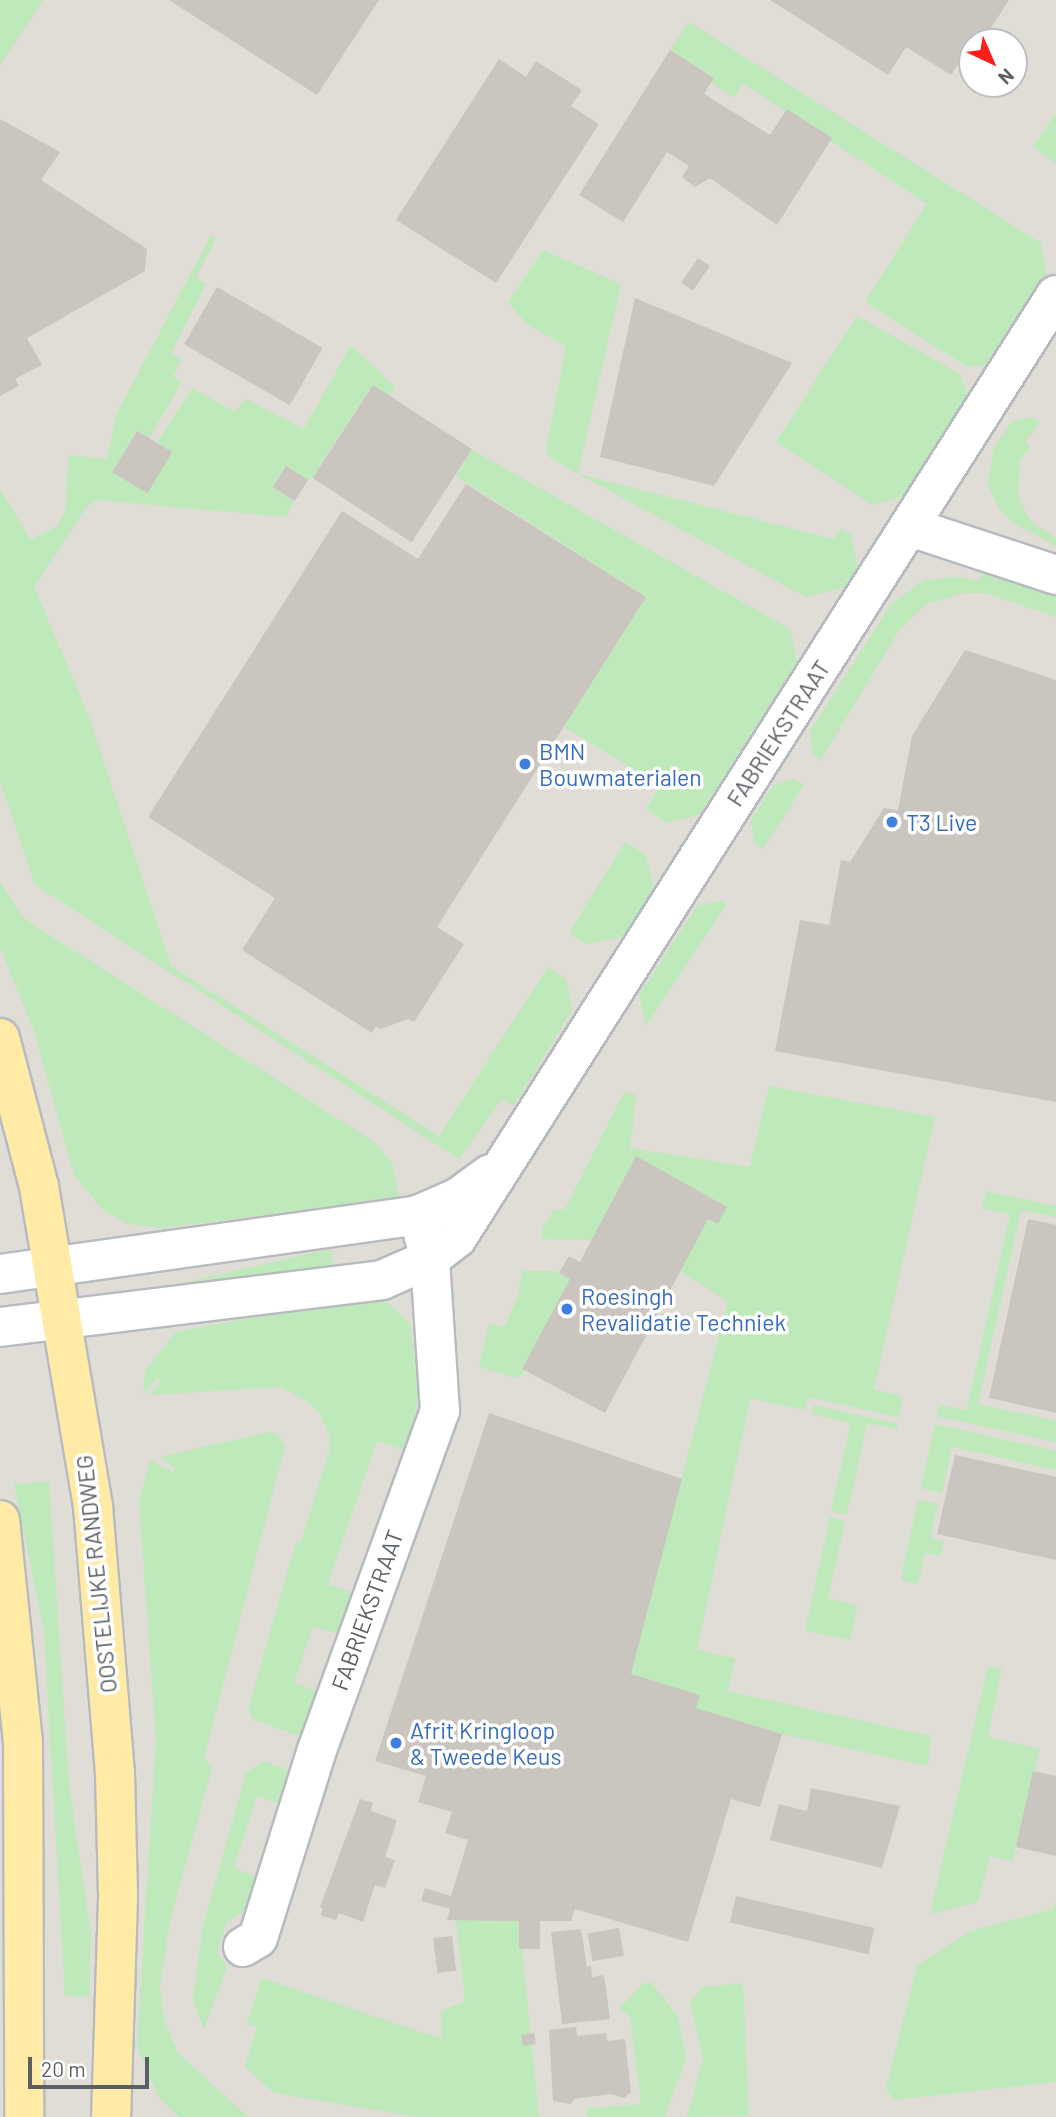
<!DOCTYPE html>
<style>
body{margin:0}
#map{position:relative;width:1056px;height:2117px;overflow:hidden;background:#efebe1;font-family:Barlow,sans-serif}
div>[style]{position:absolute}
.industrial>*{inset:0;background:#dfddd6}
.green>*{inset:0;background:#bee9bb;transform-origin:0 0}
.building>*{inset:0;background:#cac5be;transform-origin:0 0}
.roads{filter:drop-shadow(2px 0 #b7bbc0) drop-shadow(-2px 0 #b7bbc0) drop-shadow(0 2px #b7bbc0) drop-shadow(0 -2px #b7bbc0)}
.minor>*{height:38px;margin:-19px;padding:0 19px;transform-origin:19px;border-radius:19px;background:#fff}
.major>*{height:38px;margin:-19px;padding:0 19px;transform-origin:19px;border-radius:19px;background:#ffeba6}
.dots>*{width:19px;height:19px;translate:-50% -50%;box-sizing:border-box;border:4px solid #fff;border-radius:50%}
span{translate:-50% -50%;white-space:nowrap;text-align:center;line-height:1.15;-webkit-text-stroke:7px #fff;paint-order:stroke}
.street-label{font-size:23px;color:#5a5f64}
.shop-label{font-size:23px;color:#366cbe}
.left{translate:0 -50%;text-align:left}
.north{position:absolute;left:958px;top:28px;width:70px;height:70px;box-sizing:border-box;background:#fff;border:2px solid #bdbfc1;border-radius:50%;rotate:136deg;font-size:19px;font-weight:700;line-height:28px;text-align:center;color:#5a5f64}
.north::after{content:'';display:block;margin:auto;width:24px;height:32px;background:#fc1e1a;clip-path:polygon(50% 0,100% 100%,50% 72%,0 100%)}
.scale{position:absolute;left:28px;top:2057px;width:121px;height:32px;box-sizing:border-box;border:4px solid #5a5f64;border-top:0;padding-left:9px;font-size:21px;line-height:24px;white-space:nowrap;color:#5a5f64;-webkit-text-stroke:5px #fff;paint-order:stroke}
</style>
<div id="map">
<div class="industrial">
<i style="clip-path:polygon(evenodd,0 0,1056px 0,1056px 2117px,0 2117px,0 0,972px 42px,1014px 42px,1014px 84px,972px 84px,972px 42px)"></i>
</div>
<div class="green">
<i style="clip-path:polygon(0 0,43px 0,0 65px)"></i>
<i style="clip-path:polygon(689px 22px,1041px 243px,1046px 276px,989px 365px,968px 367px,865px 302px,927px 204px,743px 83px,734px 98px,711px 82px,714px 77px,670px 50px)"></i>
<i style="clip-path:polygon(1056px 113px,1056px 163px,1033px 147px)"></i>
<i style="clip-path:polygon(211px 235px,216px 238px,196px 278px,206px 284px,171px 353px,181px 360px,173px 377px,182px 382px,149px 438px,136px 431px,113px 472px,148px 492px,172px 452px,157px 443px,192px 388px,235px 412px,246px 399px,304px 429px,351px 345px,396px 388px,389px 395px,372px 385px,312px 478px,308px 480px,285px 467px,272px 487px,294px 501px,286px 517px,97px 500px,87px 506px,34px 586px,89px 717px,171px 966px,439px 1136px,548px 967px,566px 979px,572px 1010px,514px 1106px,502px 1099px,459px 1159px,35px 885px,0 781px,0 489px,31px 540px,57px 527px,66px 508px,68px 455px,107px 459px,116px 415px)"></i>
<i style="clip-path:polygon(543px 250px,621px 284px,578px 474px,834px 539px,842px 528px,851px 535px,858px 569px,845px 587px,806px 597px,578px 474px,549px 457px,546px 449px,566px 347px,526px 323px,508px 302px)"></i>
<i style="clip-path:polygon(857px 316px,960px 374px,969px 398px,907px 495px,873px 505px,776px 442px)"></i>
<i style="clip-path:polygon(1033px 417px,1039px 422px,1025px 443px,1030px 447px,1020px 461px,1018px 494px,1025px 512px,1035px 525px,1056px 538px,1056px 546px,1013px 523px,999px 509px,988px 485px,993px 450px,1012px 421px)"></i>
<i style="clip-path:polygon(472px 450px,790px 629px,797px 662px,699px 815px,667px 823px,646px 809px,660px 785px,564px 727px,646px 597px,456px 476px)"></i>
<i style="clip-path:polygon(984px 570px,1056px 595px,1056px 617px,985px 593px,963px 593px,926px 604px,900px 629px,820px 761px,813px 755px,810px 731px,892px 603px,925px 580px,959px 577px,979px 581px)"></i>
<i style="clip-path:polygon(794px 779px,804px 785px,763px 849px,755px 844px,751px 821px,773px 785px)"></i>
<i style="clip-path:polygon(625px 842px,646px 855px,654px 889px,622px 937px,586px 944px,569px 933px)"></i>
<i style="clip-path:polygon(0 882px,22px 916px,40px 929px,373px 1141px,392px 1163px,399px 1198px,162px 1228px,128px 1224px,104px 1211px,74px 1175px,34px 1031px,0 947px)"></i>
<i style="clip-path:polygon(720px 901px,727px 904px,646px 1026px,639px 995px,698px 905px)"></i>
<i style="clip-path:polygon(769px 1086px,935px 1117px,874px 1389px,903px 1396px,899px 1417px,809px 1397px,804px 1410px,750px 1398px,697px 1650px,735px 1658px,728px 1691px,931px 1736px,928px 1766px,782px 1734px,696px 1708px,631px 1674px,728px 1301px,632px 1241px,541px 1239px,543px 1227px,553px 1211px,565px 1209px,624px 1092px,636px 1095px,630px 1148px,750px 1167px)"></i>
<i style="clip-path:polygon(986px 1191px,1056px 1206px,1056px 1217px,1021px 1210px,978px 1404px,1056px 1421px,1056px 1442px,936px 1416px,939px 1405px,967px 1410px,1010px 1214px,982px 1208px)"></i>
<i style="left:330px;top:1249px;width:28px;height:189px;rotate:77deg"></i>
<i style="clip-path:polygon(522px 1271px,554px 1271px,570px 1279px,527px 1371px,516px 1378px,479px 1367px,489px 1324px,504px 1327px,519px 1295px)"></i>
<i style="clip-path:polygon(364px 1296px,386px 1301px,410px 1324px,419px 1393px,408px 1451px,377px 1441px,328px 1584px,356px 1594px,342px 1635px,313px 1626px,294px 1683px,325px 1694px,306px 1733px,296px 1735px,252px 1719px,248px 1710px,295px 1545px,301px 1542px,329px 1452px,329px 1435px,320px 1414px,307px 1401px,280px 1387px,150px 1395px,161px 1380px,158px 1377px,143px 1395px,145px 1371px,176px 1332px)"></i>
<i style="clip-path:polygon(814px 1405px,898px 1424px,897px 1429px,867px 1423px,847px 1515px,831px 1511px,851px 1423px,812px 1414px)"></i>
<i style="clip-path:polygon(935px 1424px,1056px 1451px,1056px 1470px,952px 1447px,942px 1493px,921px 1488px)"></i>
<i style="clip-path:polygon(269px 1432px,278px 1434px,285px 1446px,204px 1758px,212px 1768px,170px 1921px,160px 1986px,164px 2020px,178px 2053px,248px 2117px,179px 2117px,159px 2097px,137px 2047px,156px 1740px,139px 1501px,150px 1460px,173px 1472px,175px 1468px,160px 1457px)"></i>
<i style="clip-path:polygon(49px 1481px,69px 1785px,91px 1936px,89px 1997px,65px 1996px,44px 1631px,14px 1484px)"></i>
<i style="clip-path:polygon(918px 1500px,938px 1504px,930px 1538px,944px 1541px,940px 1556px,925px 1553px,918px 1584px,901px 1580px)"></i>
<i style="clip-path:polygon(830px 1517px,845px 1522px,828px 1598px,858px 1606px,850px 1640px,805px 1631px)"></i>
<i style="clip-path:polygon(988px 1666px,1002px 1669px,988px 1737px,1040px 1749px,1013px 1861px,990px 1856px,978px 1902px,930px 1914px)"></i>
<i style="clip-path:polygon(264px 1761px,297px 1773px,287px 1805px,257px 1796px,234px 1868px,262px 1879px,250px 1908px,227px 1922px,217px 1951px,227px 1967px,204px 2030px,193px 2000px,202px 1930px,246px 1773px)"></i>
<i style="clip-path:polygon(1056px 1898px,1056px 2082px,893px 2100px,886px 2088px,917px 1966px,971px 1931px,1053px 1909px)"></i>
<i style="clip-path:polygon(456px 1920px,519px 1921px,539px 2117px,420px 2117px,375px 2110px,274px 2093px,245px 2067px,257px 2026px,247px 2024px,262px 1978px,441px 2039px,441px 2011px,465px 2001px)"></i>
<i style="clip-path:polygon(651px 1982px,677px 2015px,686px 2058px,665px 2117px,587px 2117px,587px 2108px,641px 2104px,630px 2016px,619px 2009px,642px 1984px)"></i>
<i style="clip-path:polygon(743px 1983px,749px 2116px,687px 2117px,703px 2059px,690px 2003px,702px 1987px)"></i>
</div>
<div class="building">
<i style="clip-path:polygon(169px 0,379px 0,317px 95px)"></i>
<i style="clip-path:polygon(770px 0,1009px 0,987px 34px,980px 30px,951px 75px,906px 47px,888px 75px)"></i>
<i style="clip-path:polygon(670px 50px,714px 78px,704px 94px,770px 135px,787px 109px,832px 138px,777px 225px,710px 178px,695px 187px,682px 177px,689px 166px,667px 152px,623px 222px,579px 195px)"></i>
<i style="clip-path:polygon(499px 59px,526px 77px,536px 61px,582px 90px,571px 106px,599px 124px,496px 283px,396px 220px)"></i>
<i style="clip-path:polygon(0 119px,60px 152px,41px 180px,147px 249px,145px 271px,27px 338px,42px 365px,15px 379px,19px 386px,0 396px)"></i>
<i style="left:698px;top:258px;width:14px;height:30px;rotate:34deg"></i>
<i style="left:217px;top:287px;width:122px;height:66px;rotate:30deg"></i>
<i style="clip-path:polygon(635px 298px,792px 363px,714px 486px,600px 457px)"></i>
<i style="left:373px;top:385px;width:118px;height:111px;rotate:33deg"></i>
<i style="left:137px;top:431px;width:41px;height:48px;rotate:31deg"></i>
<i style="left:286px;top:466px;width:26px;height:25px;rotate:32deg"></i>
<i style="clip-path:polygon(466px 484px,646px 597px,437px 927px,464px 944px,414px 1022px,408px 1019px,381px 1029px,376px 1026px,372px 1033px,242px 950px,275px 898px,148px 817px,342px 511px,418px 559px)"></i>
<i style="clip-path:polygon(965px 650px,1056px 680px,1056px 1102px,775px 1051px,800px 920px,829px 925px,841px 860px,850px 862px,884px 808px,898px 810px,912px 736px)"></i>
<i style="clip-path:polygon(636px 1156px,727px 1207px,718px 1224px,708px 1219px,605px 1413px,522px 1369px,570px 1279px,559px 1273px,569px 1256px,580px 1262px)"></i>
<i style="clip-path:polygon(1028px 1219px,1056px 1225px,1056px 1413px,989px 1398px)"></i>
<i style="clip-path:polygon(489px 1413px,682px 1479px,631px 1674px,700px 1695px,696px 1708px,782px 1734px,760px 1807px,731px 1799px,688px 1942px,575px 1909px,571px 1921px,540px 1921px,540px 1949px,519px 1949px,519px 1921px,447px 1920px,450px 1909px,421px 1901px,425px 1888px,451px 1896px,468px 1840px,445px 1833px,452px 1812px,418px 1802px,426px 1776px,375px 1761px)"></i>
<i style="clip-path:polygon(955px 1455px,1056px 1477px,1056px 1560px,937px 1534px)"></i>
<i style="clip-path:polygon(1033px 1771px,1056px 1776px,1056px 1856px,1016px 1847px)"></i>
<i style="clip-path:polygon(811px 1788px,900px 1806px,882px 1868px,770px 1840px,779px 1804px,807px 1811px)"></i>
<i style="clip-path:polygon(360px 1799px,373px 1803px,371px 1811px,397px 1820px,385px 1857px,395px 1860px,385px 1888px,375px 1885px,363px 1922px,339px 1913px,336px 1920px,321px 1915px,323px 1908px,320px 1907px)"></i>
<i style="left:736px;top:1896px;width:142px;height:27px;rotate:13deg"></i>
<i style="left:619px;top:1928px;width:28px;height:32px;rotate:80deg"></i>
<i style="clip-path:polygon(581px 1929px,587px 1967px,591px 1966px,592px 1977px,604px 1975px,610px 2019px,562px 2024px,551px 1932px)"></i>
<i style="left:452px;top:1936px;width:35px;height:19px;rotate:83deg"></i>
<i style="clip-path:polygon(576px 2027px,577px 2036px,606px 2033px,607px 2041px,625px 2039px,631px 2092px,624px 2098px,611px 2094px,574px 2099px,571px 2104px,553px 2101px,549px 2030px)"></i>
<i style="left:534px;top:2033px;width:11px;height:13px;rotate:80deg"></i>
</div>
<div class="roads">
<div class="minor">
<i style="left:910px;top:527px;width:154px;rotate:18.2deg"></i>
<i style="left:0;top:1274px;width:422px;rotate:-8deg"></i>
<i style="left:418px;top:1215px;width:43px;rotate:-23.6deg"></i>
<i style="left:457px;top:1198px;width:41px;rotate:-36deg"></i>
<i style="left:0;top:1327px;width:385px;rotate:-7deg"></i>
<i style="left:382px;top:1280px;width:52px;rotate:-23.6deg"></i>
<i style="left:430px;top:1259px;width:34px;rotate:-38deg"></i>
<i style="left:457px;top:1238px;width:1117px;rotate:-57.58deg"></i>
<i style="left:243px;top:1947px;width:17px;rotate:-31deg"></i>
<i style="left:258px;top:1938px;width:197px;rotate:-72.6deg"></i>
<i style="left:317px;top:1750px;width:361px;rotate:-70.1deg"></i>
<i style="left:440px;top:1411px;width:152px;rotate:-93.8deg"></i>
<i style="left:430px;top:1259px;width:46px;rotate:-105.3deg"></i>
</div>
<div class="major">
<i style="left:0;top:1038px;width:154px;rotate:75.3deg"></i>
<i style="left:39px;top:1187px;width:324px;rotate:80.4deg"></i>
<i style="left:93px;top:1506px;width:268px;rotate:85.3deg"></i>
<i style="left:115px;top:1773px;width:125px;rotate:88.6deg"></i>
<i style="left:118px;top:1898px;width:219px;rotate:91.8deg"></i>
<i style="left:0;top:1520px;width:223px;rotate:84.1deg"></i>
<i style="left:23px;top:1742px;width:375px;rotate:89.8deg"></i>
</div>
</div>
<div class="dots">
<i style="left:525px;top:764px;background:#3f7fe0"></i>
<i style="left:892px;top:822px;background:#3f7fe0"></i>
<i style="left:567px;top:1309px;background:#3f7fe0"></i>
<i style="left:396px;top:1743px;background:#3f7fe0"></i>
</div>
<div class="street-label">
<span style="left:778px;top:733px;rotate:-57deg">FABRIEKSTRAAT</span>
<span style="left:96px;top:1574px;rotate:-96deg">OOSTELIJKE RANDWEG</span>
<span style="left:367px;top:1610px;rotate:-70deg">FABRIEKSTRAAT</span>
</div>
<div class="shop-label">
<span class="left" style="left:539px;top:764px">BMN<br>Bouwmaterialen</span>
<span class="left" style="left:906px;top:822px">T3 Live</span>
<span class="left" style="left:581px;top:1309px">Roesingh<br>Revalidatie Techniek</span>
<span class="left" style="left:410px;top:1743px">Afrit Kringloop<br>&amp; Tweede Keus</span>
</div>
<div class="north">N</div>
<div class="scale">20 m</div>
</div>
